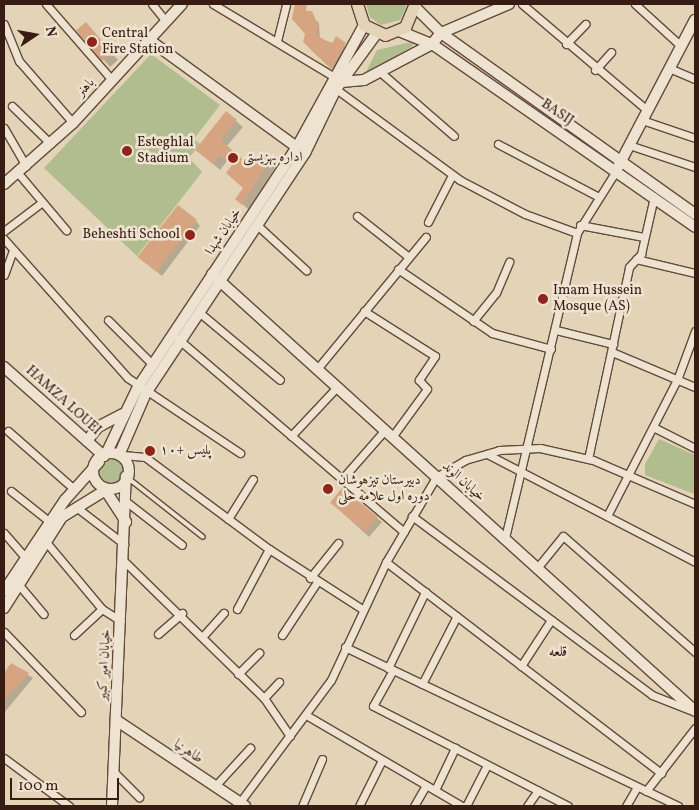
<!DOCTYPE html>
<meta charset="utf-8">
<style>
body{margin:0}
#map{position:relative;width:699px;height:810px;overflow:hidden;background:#e3d4b7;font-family:Vollkorn,Amiri,serif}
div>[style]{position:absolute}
.green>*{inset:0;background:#b2bd8f}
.round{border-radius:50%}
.shadow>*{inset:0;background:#0003}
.building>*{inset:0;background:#d6a481;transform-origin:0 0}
.roads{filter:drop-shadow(1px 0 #634a3c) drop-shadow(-1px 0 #634a3c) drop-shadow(0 1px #634a3c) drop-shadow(0 -1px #634a3c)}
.lane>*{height:4px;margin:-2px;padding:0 2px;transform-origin:2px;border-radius:2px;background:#ede3d0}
.street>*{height:7px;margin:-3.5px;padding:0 3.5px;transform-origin:3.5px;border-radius:3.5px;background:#ede3d0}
.secondary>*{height:10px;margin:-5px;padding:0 5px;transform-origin:5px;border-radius:5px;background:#ede3d0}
.secondary>.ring{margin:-5px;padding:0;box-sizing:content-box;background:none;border:10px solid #ede3d0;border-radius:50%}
.primary>*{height:11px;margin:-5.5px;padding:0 5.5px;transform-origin:5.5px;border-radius:5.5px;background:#e3d4b7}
.dots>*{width:14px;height:14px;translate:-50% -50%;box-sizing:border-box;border:2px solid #ede3d0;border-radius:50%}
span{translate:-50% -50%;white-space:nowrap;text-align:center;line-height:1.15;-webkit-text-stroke:5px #ede3d0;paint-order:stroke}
.poi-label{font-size:14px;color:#381c13}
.left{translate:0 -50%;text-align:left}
.right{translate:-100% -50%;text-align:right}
.street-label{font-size:14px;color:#381c13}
.neighbourhood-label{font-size:15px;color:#381c13}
.frame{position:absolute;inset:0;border:5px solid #381c13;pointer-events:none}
.north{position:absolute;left:10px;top:10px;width:50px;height:50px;-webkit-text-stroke:4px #ede3d0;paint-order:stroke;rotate:78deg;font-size:14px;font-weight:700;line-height:20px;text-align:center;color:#381c13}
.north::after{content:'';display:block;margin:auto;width:18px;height:22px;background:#381c13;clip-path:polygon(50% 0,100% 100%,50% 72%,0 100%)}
.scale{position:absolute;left:10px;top:778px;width:109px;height:22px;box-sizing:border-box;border:2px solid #381c13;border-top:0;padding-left:6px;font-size:15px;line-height:18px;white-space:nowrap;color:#381c13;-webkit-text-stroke:4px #ede3d0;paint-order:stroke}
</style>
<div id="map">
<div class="green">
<i style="clip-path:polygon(366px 4px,406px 4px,406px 8px,400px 20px,381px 25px,370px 17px)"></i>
<i style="clip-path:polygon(415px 41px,412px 47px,365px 74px,377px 50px)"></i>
<i style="clip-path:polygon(151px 54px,220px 105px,194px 139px,200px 144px,189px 158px,202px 172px,137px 256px,44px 168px)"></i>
<i style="clip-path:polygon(659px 439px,695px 455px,694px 494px,645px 475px,645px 464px)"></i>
<i class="round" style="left:99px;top:458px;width:26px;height:26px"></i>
</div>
<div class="shadow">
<i style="clip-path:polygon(299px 4px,319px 23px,320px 39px,350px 48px,336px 72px,312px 51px,306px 33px,293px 19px)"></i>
<i style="clip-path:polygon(78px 30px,92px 30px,118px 60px,110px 67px)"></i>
<i style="clip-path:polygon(236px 121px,243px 127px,226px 147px,251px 168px,270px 159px,276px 166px,249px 210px,237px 199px,245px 188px,233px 166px,227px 161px,220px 170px,197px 150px)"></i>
<i style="clip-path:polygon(196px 221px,200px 226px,162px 276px,144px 261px)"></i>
<i style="clip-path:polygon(342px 490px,382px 522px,369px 537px,336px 507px)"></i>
<i style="clip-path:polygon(12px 665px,33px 678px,4px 713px,4px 676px)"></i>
</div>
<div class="building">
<i style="clip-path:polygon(295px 4px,307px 4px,306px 11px,312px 11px,318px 25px,316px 35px,332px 44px,336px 36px,346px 43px,331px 69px,303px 42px,305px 34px,292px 19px)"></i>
<i style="left:86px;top:22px;width:40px;height:13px;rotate:50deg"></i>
<i style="clip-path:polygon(226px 111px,237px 120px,221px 140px,251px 167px,261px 154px,271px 158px,242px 205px,235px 199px,243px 188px,226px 173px,232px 165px,220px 155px,213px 164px,195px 150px)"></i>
<i style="left:178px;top:205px;width:24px;height:66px;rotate:38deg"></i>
<i style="left:342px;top:488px;width:46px;height:19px;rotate:39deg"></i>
<i style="clip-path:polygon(11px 663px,29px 673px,4px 700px,4px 673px)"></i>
</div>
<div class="roads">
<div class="lane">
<i style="left:128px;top:478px;width:95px;rotate:38.2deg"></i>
</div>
<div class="street">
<i style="left:46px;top:4px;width:101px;rotate:49deg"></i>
<i style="left:152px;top:4px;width:22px;rotate:51deg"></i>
<i style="left:213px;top:4px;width:146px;rotate:31deg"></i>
<i style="left:522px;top:4px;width:164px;rotate:40.3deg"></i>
<i style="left:635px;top:4px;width:62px;rotate:42.4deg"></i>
<i style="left:4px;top:24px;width:40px;rotate:68deg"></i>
<i style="left:19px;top:61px;width:82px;rotate:48.9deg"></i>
<i style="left:277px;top:41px;width:38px;rotate:-76deg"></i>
<i style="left:566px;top:44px;width:28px;rotate:-46deg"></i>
<i style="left:669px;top:68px;width:28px;rotate:23deg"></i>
<i style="left:595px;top:70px;width:24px;rotate:-48deg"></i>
<i style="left:379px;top:71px;width:99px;rotate:40.9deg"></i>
<i style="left:336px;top:89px;width:154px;rotate:36.3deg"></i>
<i style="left:460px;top:180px;width:73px;rotate:27.6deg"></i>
<i style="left:525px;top:214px;width:55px;rotate:20.1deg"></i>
<i style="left:12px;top:106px;width:54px;rotate:44.3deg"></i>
<i style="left:642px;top:120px;width:56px;rotate:18.8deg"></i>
<i style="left:4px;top:128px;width:44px;rotate:59.9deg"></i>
<i style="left:498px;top:144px;width:114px;rotate:27.7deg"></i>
<i style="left:629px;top:145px;width:70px;rotate:18.4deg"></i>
<i style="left:18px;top:173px;width:75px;rotate:49.9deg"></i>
<i style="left:357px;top:216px;width:66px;rotate:38.3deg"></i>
<i style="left:428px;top:222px;width:53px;rotate:-62.9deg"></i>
<i style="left:257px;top:225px;width:67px;rotate:42.6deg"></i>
<i style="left:580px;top:225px;width:65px;rotate:10.6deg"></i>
<i style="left:4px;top:231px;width:46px;rotate:-37.1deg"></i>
<i style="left:4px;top:239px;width:186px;rotate:48.3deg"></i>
<i style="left:128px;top:378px;width:135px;rotate:33.8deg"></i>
<i style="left:636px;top:259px;width:61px;rotate:13.3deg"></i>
<i style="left:398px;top:269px;width:114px;rotate:34.2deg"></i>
<i style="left:492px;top:333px;width:61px;rotate:15.2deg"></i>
<i style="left:4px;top:275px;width:27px;rotate:-70deg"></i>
<i style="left:364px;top:311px;width:84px;rotate:32.4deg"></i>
<i style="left:435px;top:356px;width:29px;rotate:124deg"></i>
<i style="left:419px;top:380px;width:12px;rotate:48deg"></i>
<i style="left:427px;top:389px;width:59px;rotate:126.1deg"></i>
<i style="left:200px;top:313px;width:104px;rotate:39.9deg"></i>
<i style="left:108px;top:320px;width:62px;rotate:45deg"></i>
<i style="left:473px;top:321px;width:36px;rotate:-51deg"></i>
<i style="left:496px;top:293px;width:34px;rotate:-67deg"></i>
<i style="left:556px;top:330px;width:59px;rotate:13.8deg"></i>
<i style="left:178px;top:339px;width:297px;rotate:40.5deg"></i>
<i style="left:612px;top:352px;width:90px;rotate:22.9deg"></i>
<i style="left:317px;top:369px;width:171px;rotate:-50.5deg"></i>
<i style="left:653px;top:427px;width:47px;rotate:26.6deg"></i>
<i style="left:8px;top:431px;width:88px;rotate:41.3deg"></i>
<i style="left:291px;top:436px;width:67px;rotate:-46.8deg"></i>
<i style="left:487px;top:454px;width:234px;rotate:27.4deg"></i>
<i style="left:123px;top:455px;width:22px;rotate:5deg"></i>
<i style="left:145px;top:457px;width:154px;rotate:36.6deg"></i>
<i style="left:269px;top:549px;width:111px;rotate:32.8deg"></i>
<i style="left:588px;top:459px;width:196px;rotate:-77.9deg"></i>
<i style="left:629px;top:267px;width:18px;rotate:-47deg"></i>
<i style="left:641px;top:254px;width:58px;rotate:-77.2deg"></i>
<i style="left:341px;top:480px;width:67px;rotate:-48.7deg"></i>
<i style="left:11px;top:491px;width:50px;rotate:38.5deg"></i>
<i style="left:128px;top:503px;width:68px;rotate:37.9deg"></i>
<i style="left:76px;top:507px;width:61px;rotate:37.6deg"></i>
<i style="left:412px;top:516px;width:299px;rotate:36.7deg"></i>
<i style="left:652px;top:695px;width:41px;rotate:21.5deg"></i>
<i style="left:607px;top:516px;width:153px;rotate:-62.8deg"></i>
<i style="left:677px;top:380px;width:52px;rotate:-69.8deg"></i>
<i style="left:228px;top:519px;width:47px;rotate:-58deg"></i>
<i style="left:4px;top:533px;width:33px;rotate:49deg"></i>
<i style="left:505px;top:538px;width:313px;rotate:-76.7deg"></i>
<i style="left:577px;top:233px;width:73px;rotate:-57.8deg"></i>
<i style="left:46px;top:542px;width:87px;rotate:50.1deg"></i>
<i style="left:102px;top:609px;width:22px;rotate:32deg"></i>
<i style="left:125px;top:562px;width:194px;rotate:44.4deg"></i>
<i style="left:264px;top:698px;width:46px;rotate:55.6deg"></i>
<i style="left:386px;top:562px;width:347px;rotate:37.5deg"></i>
<i style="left:537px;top:568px;width:41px;rotate:-50.9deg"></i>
<i style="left:563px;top:536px;width:176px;rotate:41.3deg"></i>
<i style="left:310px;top:578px;width:45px;rotate:-51.3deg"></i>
<i style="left:19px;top:585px;width:38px;rotate:50deg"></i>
<i style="left:237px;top:609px;width:68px;rotate:-61.9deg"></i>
<i style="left:4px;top:632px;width:111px;rotate:46.1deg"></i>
<i style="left:158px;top:634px;width:32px;rotate:-41deg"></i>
<i style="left:74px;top:635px;width:38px;rotate:-43deg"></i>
<i style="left:282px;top:635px;width:64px;rotate:-56.6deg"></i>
<i style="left:203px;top:636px;width:31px;rotate:-48deg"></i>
<i style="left:345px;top:647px;width:369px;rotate:25.5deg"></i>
<i style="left:521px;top:666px;width:55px;rotate:-56.9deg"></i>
<i style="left:388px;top:668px;width:85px;rotate:-64deg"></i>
<i style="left:393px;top:670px;width:41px;rotate:119.1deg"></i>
<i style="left:373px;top:706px;width:219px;rotate:27.1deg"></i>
<i style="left:238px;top:674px;width:30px;rotate:-45deg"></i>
<i style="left:422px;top:684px;width:76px;rotate:-62.8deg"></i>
<i style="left:264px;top:698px;width:22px;rotate:-47deg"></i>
<i style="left:306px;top:715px;width:181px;rotate:30.3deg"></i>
<i style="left:4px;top:758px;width:81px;rotate:36.4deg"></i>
<i style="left:113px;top:771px;width:37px;rotate:45deg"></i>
<i style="left:215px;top:786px;width:52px;rotate:-47.4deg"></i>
<i style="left:435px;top:790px;width:47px;rotate:-64.5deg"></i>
<i style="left:646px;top:791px;width:80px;rotate:-52.1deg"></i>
<i style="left:237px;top:806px;width:157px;rotate:-53.3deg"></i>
<i style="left:331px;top:680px;width:130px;rotate:-65deg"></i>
<i style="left:386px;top:562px;width:99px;rotate:-59.5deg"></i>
<i style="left:436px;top:477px;width:34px;rotate:-30deg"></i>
<i style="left:465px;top:460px;width:35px;rotate:-16deg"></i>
<i style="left:499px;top:450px;width:41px;rotate:-2.8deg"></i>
<i style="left:540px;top:448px;width:54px;rotate:12.8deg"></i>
<i style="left:593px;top:460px;width:111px;rotate:23.3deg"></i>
<i style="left:302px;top:806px;width:51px;rotate:-66.9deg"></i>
<i style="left:359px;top:806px;width:51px;rotate:-63.4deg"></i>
<i style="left:414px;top:806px;width:24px;rotate:-60deg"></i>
<i style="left:466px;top:806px;width:46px;rotate:-62.9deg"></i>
<i style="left:527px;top:806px;width:19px;rotate:-55deg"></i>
<i style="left:626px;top:806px;width:22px;rotate:-60deg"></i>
</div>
<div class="secondary">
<i style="left:415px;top:7px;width:37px;rotate:45deg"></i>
<i style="left:441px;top:33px;width:312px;rotate:35.5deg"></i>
<i style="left:399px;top:31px;width:35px;rotate:22deg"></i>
<i style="left:432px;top:44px;width:320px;rotate:34.8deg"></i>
<i style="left:148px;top:39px;width:190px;rotate:36deg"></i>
<i style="left:342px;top:82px;width:22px;rotate:-5deg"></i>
<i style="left:364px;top:80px;width:77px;rotate:-27.9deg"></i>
<i style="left:432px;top:44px;width:14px;rotate:-51deg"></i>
<i style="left:441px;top:33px;width:74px;rotate:-23.1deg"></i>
<i style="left:618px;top:167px;width:166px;rotate:-62.4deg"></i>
<i style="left:4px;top:184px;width:92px;rotate:-41.5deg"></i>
<i style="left:73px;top:123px;width:161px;rotate:-47.5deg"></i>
<i style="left:212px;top:274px;width:651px;rotate:42.14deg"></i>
<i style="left:4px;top:367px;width:134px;rotate:41.7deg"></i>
<i style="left:87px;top:441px;width:18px;rotate:-52deg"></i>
<i style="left:98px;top:427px;width:27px;rotate:-28deg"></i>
<i style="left:120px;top:453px;width:65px;rotate:-66.6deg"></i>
<i style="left:146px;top:393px;width:288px;rotate:-56.5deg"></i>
<i style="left:305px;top:153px;width:71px;rotate:-64.2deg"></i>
<i style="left:336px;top:89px;width:69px;rotate:-53.8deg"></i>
<i class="ring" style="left:93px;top:453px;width:26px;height:26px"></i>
<i style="left:106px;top:454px;width:74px;rotate:-64.5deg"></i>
<i style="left:138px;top:387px;width:288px;rotate:-56.5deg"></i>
<i style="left:297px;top:147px;width:139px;rotate:-61.2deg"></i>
<i style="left:106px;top:491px;width:37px;rotate:57deg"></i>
<i style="left:4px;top:591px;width:110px;rotate:-56.2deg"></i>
<i style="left:65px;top:500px;width:51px;rotate:-48.2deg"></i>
<i style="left:4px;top:608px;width:108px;rotate:-57.5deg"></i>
<i style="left:62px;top:517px;width:49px;rotate:-31.8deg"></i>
<i style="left:116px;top:720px;width:155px;rotate:33.7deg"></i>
<i style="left:112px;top:806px;width:330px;rotate:-87.6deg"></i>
</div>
<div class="primary">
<i style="left:357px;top:4px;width:22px;rotate:72deg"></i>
<i style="left:364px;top:25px;width:23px;rotate:25deg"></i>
<i style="left:385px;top:35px;width:22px;rotate:-22deg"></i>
<i style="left:405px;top:27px;width:25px;rotate:-67deg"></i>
</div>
</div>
<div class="dots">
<i style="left:92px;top:42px;background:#8f2418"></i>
<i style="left:127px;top:151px;background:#8f2418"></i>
<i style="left:233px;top:158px;background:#8f2418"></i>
<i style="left:190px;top:235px;background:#8f2418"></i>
<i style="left:543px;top:299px;background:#8f2418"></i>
<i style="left:150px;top:451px;background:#8f2418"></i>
<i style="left:328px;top:489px;background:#8f2418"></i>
</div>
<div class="poi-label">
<span class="left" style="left:102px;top:42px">Central<br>Fire Station</span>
<span class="left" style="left:137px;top:151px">Esteghlal<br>Stadium</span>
<span class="left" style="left:243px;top:158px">اداره بهزیستی</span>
<span class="right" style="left:180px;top:235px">Beheshti School</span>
<span class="left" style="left:553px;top:299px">Imam Hussein<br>Mosque (AS)</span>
<span class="left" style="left:160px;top:451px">پلیس +۱۰</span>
<span class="left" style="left:338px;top:489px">دبیرستان تیزهوشان<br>دوره اول علامه حلی</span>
</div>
<div class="street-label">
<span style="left:86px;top:88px;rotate:-48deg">باهنر</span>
<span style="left:557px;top:113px;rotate:34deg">BASIJ</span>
<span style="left:224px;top:232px;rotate:-56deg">خیابان شهدا</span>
<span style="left:63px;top:401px;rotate:42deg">HAMZA LOUEI</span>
<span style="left:463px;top:482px;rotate:42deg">خیابان الوند</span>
<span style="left:105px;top:665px;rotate:-87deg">خیابان امیر کبیر</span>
<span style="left:188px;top:752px;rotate:34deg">طاهرنیا</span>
</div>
<div class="neighbourhood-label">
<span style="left:558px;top:653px">قلعه</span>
</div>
<div class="frame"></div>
<div class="north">N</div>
<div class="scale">100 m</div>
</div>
